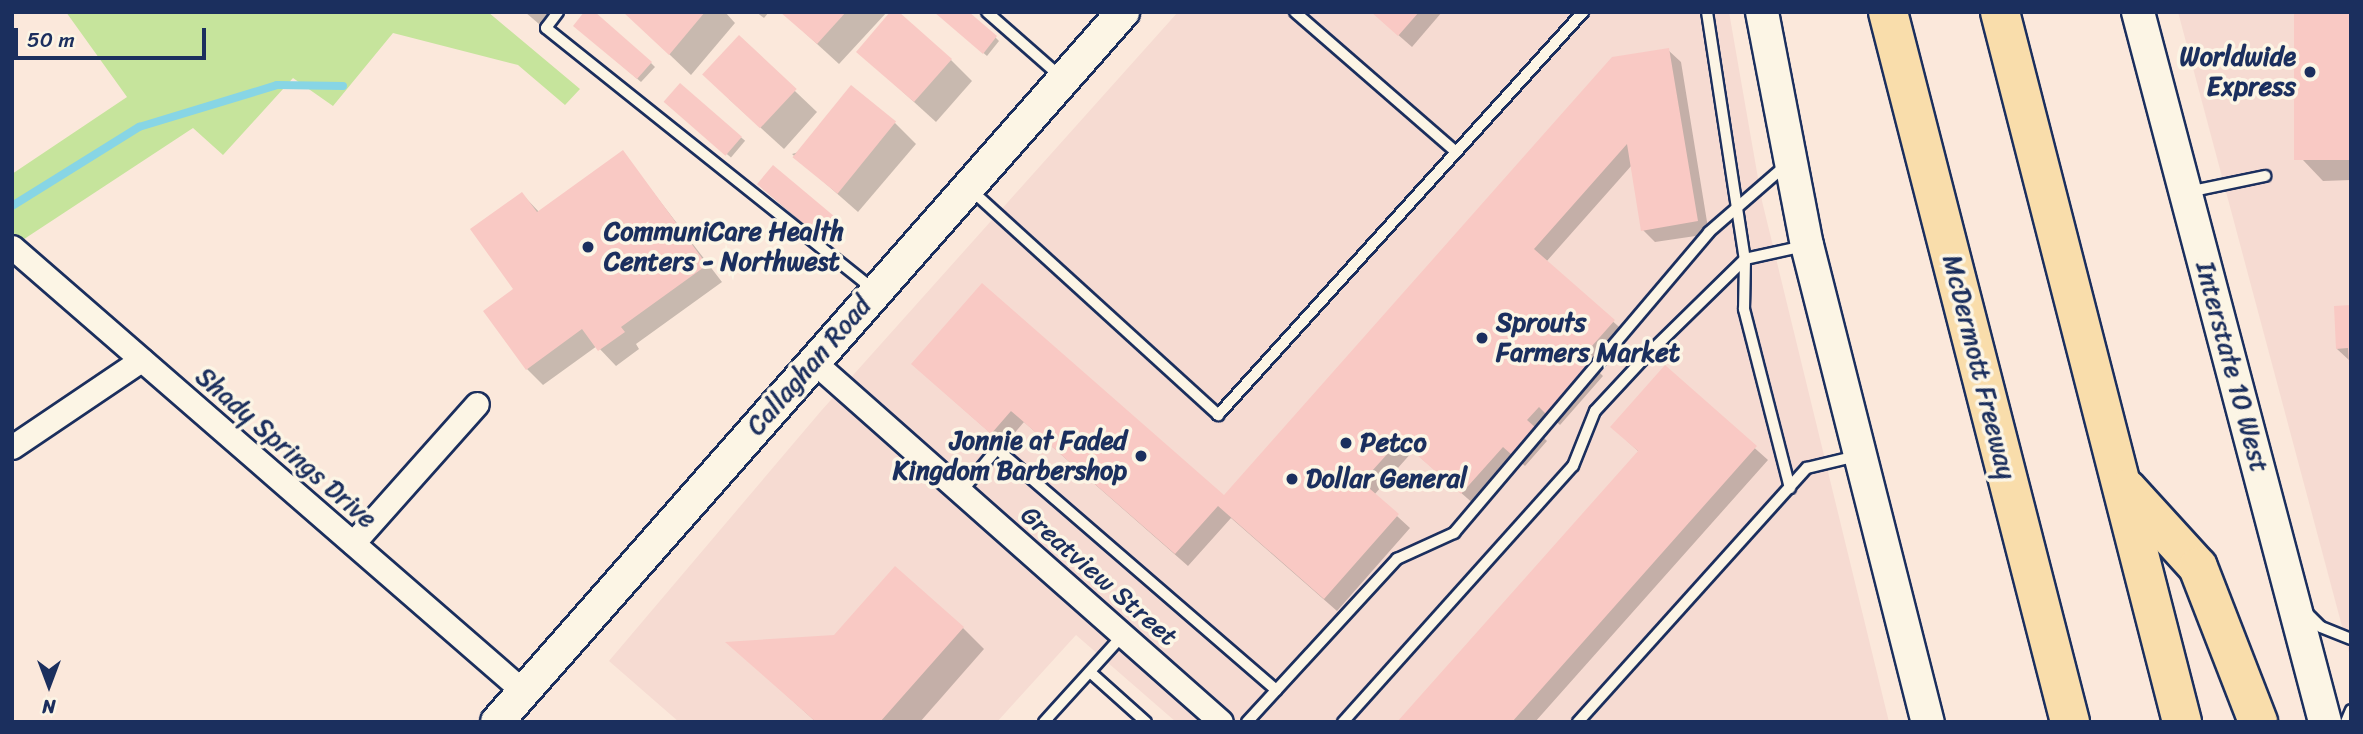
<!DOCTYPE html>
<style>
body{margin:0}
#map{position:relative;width:2363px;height:734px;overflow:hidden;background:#fbe8db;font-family:Sriracha,sans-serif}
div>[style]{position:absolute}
.built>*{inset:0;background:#f6dbd2}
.green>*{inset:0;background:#c6e49c}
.shadow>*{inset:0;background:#0003;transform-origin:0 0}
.stream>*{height:8px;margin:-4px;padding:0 4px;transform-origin:4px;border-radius:4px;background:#87d5e5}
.building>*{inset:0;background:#f9c9c4;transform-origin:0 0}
.roads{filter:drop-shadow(2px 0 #1b2f5e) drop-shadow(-2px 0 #1b2f5e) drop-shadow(0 2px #1b2f5e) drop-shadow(0 -2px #1b2f5e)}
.service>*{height:10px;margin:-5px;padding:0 5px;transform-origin:5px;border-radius:5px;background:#fcf5e5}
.minor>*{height:23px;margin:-11.5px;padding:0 11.5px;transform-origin:11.5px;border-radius:11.5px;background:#fcf5e5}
.secondary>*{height:32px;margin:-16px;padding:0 16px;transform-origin:16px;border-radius:16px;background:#fcf5e5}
.motorway>*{height:38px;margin:-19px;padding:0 19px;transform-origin:19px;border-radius:19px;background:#f9ddab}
.dots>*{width:19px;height:19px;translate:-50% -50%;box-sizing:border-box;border:4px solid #fcf5e5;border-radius:50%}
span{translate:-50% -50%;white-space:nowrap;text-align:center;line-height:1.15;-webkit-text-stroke:7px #fcf5e5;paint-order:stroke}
.poi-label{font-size:26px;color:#1b2f5e;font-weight:700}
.right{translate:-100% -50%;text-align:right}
.left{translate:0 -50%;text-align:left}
.street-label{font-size:26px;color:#1b2f5e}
.frame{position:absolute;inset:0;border:14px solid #1b2f5e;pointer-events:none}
.north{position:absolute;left:14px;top:650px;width:70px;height:70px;-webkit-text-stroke:5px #fcf5e5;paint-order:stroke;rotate:180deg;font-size:19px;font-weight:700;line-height:28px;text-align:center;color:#1b2f5e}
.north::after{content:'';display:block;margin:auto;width:24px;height:32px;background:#1b2f5e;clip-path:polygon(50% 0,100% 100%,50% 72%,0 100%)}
.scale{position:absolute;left:14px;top:28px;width:192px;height:32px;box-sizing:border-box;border:4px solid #1b2f5e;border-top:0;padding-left:9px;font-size:21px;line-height:24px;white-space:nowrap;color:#1b2f5e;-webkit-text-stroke:5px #fcf5e5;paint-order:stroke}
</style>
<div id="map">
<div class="built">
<i style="clip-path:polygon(1178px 12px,1729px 12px,1762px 201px,1889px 722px,1176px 722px,1076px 635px,997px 722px,679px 722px,609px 661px,821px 411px)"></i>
<i style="clip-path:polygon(2178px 12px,2351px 12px,2351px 660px)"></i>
</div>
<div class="green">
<i style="clip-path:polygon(66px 12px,488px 12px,580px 89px,565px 105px,518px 65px,393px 33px,333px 106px,293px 78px,223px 155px,193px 128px,12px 247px,12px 174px,127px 97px)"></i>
</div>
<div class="shadow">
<i style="clip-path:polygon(525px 12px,549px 12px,539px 24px)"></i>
<i style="clip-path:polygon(625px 12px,725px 12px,735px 23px,691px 75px)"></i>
<i style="clip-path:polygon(756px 12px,769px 12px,764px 18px)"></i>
<i style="clip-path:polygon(782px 12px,887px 12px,839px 64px)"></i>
<i style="clip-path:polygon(936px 12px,995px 37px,999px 41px,987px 56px)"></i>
<i style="clip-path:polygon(1372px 12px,1442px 12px,1412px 47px)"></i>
<i style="clip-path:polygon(2351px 12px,2351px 180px,2323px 181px,2302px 159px)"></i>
<i style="clip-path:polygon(579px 29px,651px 63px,655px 67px,641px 82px)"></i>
<i style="clip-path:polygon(739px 38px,817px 112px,784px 149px,729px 99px)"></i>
<i style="clip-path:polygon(1668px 50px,1681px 62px,1709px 234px,1655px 242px,1643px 230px,1632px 165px,1546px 262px,1627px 334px,1596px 369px,1603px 376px,1560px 425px,1552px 418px,1539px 433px,1547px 441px,1525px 466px,1516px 458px,1475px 505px,1413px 451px,1374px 495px,1410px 528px,1337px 611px,1231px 518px,1188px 566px,1024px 422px,1004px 445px,926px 376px,1224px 498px)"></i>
<i style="clip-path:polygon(859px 52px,951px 60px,972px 81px,936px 122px)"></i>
<i style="left:680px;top:86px;width:85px;height:22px;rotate:40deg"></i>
<i style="clip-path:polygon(895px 123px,916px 144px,858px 212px,792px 154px)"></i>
<i style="clip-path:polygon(623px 153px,722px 282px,636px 344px,639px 349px,616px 366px,597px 346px,543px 385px,527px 369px,516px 289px,522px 194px,540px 213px)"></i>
<i style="left:773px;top:167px;width:86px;height:23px;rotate:41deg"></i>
<i style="clip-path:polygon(2351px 307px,2351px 379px,2350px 361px,2337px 349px)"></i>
<i style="clip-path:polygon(1665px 368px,1768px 460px,1535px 722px,1399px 722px,1639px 452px,1625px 439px)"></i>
<i style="clip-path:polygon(963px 628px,984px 649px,920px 722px,816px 722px,729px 643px)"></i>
</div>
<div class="stream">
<i style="left:12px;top:206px;width:150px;rotate:-31.9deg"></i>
<i style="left:139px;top:127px;width:144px;rotate:-16.9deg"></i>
<i style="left:277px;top:85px;width:66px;rotate:0.9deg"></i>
</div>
<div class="building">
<i style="clip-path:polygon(584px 12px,595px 12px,652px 62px,637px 79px,573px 26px)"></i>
<i style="clip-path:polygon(623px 12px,705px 12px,669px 55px)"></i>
<i style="clip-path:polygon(780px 12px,846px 12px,817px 44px)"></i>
<i style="clip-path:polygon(890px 12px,899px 12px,952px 59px,914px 102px,856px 52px)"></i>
<i style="clip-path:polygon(934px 12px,969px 12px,997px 36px,983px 54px)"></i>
<i style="clip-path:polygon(1371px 12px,1419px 12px,1398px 36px)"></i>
<i style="left:2294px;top:12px;width:57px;height:148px"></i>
<i style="left:739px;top:35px;width:79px;height:54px;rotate:43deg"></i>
<i style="clip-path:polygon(1669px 48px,1698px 221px,1641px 231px,1627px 144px,1534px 249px,1615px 320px,1584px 355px,1592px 362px,1546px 414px,1539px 407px,1527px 420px,1536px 428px,1512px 455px,1503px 447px,1461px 494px,1400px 440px,1362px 482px,1399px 514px,1324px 599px,1218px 506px,1175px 554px,1011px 411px,991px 434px,911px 364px,982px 283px,1224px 495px,1612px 57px)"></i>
<i style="left:680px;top:83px;width:82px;height:25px;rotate:41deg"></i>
<i style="left:851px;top:85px;width:58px;height:93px;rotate:39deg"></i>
<i style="clip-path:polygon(623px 150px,707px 265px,621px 327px,625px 332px,598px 351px,582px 329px,526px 370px,483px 311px,513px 289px,470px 229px,522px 192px,537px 212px)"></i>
<i style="left:773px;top:165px;width:81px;height:25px;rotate:40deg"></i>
<i style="clip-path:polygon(2351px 305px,2351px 366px,2349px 366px,2348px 348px,2336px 349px,2334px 306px)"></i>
<i style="clip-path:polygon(1665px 365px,1757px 446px,1512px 722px,1397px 722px,1638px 451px,1610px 427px)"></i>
<i style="clip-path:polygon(895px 566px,964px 627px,880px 722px,816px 722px,725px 642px,834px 635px)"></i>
</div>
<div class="roads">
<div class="service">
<i style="left:558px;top:12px;width:20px;rotate:127deg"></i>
<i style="left:546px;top:28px;width:418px;rotate:38.6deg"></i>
<i style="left:987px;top:12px;width:98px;rotate:41.3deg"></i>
<i style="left:1295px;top:12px;width:213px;rotate:41deg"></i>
<i style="left:1707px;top:12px;width:250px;rotate:81.3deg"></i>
<i style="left:1745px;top:259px;width:50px;rotate:91.1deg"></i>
<i style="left:1744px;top:309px;width:185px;rotate:75.6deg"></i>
<i style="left:970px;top:189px;width:336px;rotate:42.3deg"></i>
<i style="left:1218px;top:415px;width:544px;rotate:-47.83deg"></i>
<i style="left:2188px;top:192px;width:79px;rotate:-11.7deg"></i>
<i style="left:961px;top:492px;width:56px;rotate:-50.1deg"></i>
<i style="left:997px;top:449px;width:369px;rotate:40.8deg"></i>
<i style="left:2306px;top:612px;width:21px;rotate:45deg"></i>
<i style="left:2321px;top:627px;width:32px;rotate:22deg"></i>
<i style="left:1090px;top:672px;width:75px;rotate:41.8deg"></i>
<i style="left:1044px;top:722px;width:118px;rotate:-47.8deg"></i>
<i style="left:1247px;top:722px;width:222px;rotate:-47.4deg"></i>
<i style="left:1397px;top:559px;width:63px;rotate:-24.5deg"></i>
<i style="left:1454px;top:533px;width:394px;rotate:-49.7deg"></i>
<i style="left:1709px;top:232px;width:102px;rotate:-41deg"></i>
<i style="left:1343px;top:722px;width:344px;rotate:-48.1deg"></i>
<i style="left:1573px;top:466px;width:59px;rotate:-68.2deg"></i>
<i style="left:1595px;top:411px;width:78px;rotate:-47.1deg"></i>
<i style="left:1648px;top:354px;width:136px;rotate:-44.4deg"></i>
<i style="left:1745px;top:259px;width:60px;rotate:-12.4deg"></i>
<i style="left:1578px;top:722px;width:342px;rotate:-48deg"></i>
<i style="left:1807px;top:468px;width:51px;rotate:-13.5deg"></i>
<i style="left:2346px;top:722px;width:13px;rotate:-67deg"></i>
</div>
<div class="minor">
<i style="left:12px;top:247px;width:677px;rotate:40.99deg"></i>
<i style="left:814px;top:362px;width:543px;rotate:41.49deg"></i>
<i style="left:12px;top:447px;width:156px;rotate:-34deg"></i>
<i style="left:353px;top:543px;width:186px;rotate:-48.3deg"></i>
</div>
<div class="secondary">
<i style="left:1762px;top:12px;width:237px;rotate:79.1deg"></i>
<i style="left:1807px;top:245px;width:492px;rotate:75.8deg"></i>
<i style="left:2138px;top:12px;width:734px;rotate:75.24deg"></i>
<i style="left:497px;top:722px;width:947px;rotate:-48.6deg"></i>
</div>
<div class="motorway">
<i style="left:1888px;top:12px;width:733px;rotate:75.62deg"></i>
<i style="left:2000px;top:12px;width:733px;rotate:75.62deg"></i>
<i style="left:2127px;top:489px;width:105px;rotate:47.7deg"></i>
<i style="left:2198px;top:567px;width:166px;rotate:68.8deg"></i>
</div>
</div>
<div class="dots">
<i style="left:2310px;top:72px;background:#1b2f5e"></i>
<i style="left:588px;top:247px;background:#1b2f5e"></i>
<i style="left:1482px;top:338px;background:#1b2f5e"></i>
<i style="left:1346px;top:443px;background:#1b2f5e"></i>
<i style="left:1141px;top:456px;background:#1b2f5e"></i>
<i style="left:1292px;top:479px;background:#1b2f5e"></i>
</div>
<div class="poi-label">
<span class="right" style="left:2296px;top:72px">Worldwide<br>Express</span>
<span class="left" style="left:604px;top:247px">CommuniCare Health<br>Centers - Northwest</span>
<span class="left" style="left:1496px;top:338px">Sprouts<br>Farmers Market</span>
<span class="right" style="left:1127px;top:456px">Jonnie at Faded<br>Kingdom Barbershop</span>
<span class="left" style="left:1360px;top:443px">Petco</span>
<span class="left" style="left:1306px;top:479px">Dollar General</span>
</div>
<div class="street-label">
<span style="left:809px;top:366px;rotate:-49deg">Callaghan Road</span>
<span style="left:1979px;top:367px;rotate:76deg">McDermott Freeway</span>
<span style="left:2232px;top:367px;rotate:75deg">Interstate 10 West</span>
<span style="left:286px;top:448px;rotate:41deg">Shady Springs Drive</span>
<span style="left:1099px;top:576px;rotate:41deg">Greatview Street</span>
</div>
<div class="frame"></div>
<div class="north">N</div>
<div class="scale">50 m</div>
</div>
